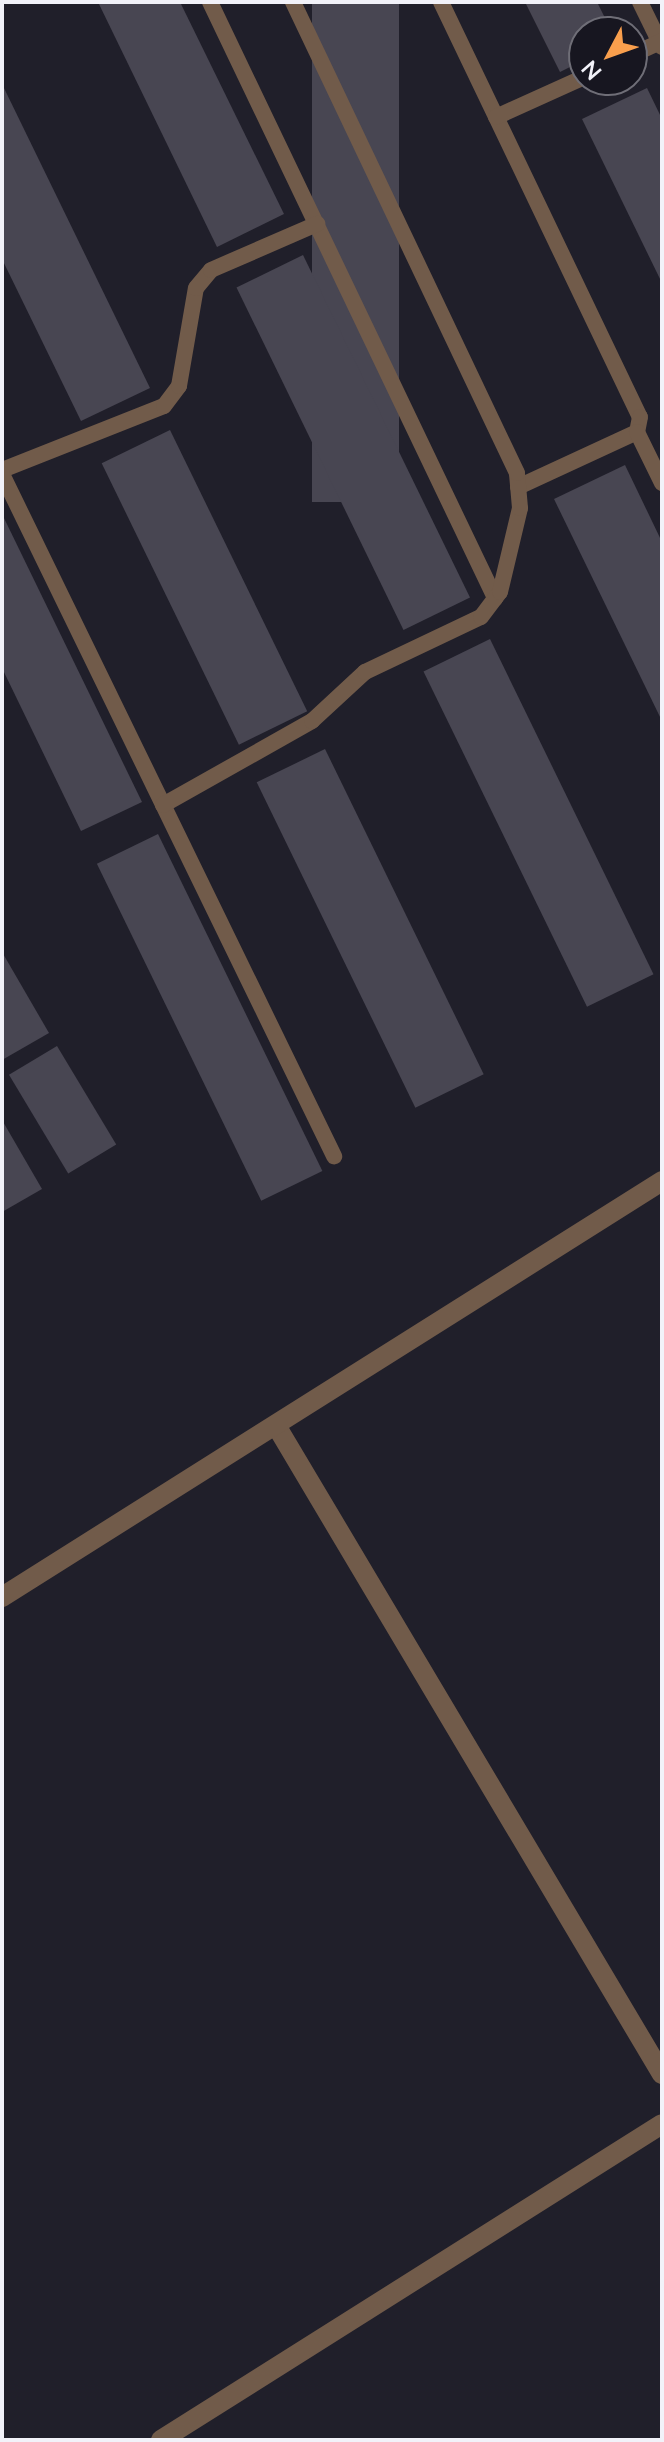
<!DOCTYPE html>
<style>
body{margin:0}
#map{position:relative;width:664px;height:2442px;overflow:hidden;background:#201f2a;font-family:Lato,sans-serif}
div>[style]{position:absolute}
.building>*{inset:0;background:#484652;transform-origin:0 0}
.service>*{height:16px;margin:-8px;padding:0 8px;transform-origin:8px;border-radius:8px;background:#715b4a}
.minor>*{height:20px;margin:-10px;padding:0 10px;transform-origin:10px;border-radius:10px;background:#715b4a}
span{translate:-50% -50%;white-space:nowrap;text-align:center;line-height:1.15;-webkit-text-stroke:6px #171620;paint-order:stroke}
.frame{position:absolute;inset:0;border:4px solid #f2f2f9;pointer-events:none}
.north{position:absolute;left:568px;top:16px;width:80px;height:80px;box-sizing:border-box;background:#171620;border:2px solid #6f6e77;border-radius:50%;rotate:229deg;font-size:22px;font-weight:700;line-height:32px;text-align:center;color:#f2f2f9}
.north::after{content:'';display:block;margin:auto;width:28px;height:36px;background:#f99f4d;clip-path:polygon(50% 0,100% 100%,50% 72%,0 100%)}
</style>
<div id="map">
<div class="building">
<i style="clip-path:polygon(98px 2px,180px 2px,284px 214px,217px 247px)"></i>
<i style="left:312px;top:2px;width:87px;height:500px"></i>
<i style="clip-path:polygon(525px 2px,597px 2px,612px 32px,584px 32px,584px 60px,560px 72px)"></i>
<i style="clip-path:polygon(2px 84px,150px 388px,81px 421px,2px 259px)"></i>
<i style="clip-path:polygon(647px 88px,662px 119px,662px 283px,582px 119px)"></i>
<i style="left:303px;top:255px;width:381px;height:74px;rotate:64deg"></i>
<i style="left:170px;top:430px;width:313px;height:76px;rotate:64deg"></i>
<i style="clip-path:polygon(625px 465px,662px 542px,662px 721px,554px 499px)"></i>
<i style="clip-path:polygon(2px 514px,142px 802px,81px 831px,2px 668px)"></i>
<i style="left:490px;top:639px;width:373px;height:74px;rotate:64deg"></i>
<i style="left:325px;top:749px;width:362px;height:76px;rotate:64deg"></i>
<i style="left:158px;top:834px;width:375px;height:68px;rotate:64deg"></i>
<i style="clip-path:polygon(2px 952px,49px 1033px,2px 1060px)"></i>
<i style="left:57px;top:1046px;width:115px;height:56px;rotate:59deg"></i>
<i style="clip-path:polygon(2px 1120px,42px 1189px,2px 1212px)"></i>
</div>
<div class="service">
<i style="left:210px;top:2px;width:661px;rotate:64.44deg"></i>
<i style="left:441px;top:2px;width:460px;rotate:64.4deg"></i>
<i style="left:640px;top:417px;width:15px;rotate:101deg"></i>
<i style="left:637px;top:432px;width:131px;rotate:155.2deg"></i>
<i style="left:640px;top:2px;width:50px;rotate:63.9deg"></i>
<i style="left:632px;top:55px;width:33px;rotate:-25deg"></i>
<i style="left:496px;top:117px;width:97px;rotate:-24.4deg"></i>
<i style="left:637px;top:432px;width:57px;rotate:63.9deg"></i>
<i style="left:2px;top:470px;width:174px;rotate:-21.6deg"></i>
<i style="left:164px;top:406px;width:25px;rotate:-53deg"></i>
<i style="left:179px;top:386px;width:99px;rotate:-80.2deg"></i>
<i style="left:196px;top:288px;width:23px;rotate:-50deg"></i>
<i style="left:211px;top:270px;width:116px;rotate:-23.5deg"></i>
<i style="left:2px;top:474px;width:759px;rotate:64.04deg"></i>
<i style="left:163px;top:805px;width:171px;rotate:-29.4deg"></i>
<i style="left:312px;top:721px;width:72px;rotate:-42.8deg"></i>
<i style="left:365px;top:672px;width:128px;rotate:-25.4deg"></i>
<i style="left:481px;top:617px;width:31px;rotate:-53deg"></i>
<i style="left:500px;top:592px;width:86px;rotate:-76.6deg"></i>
<i style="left:520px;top:508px;width:35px;rotate:-95deg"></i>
<i style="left:517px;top:473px;width:522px;rotate:-115.44deg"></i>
</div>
<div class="minor">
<i style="left:277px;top:1427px;width:753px;rotate:59.25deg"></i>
<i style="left:2px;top:1597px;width:780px;rotate:-32.22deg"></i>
<i style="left:161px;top:2440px;width:592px;rotate:-32.24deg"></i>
</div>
<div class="frame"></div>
<div class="north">N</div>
</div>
